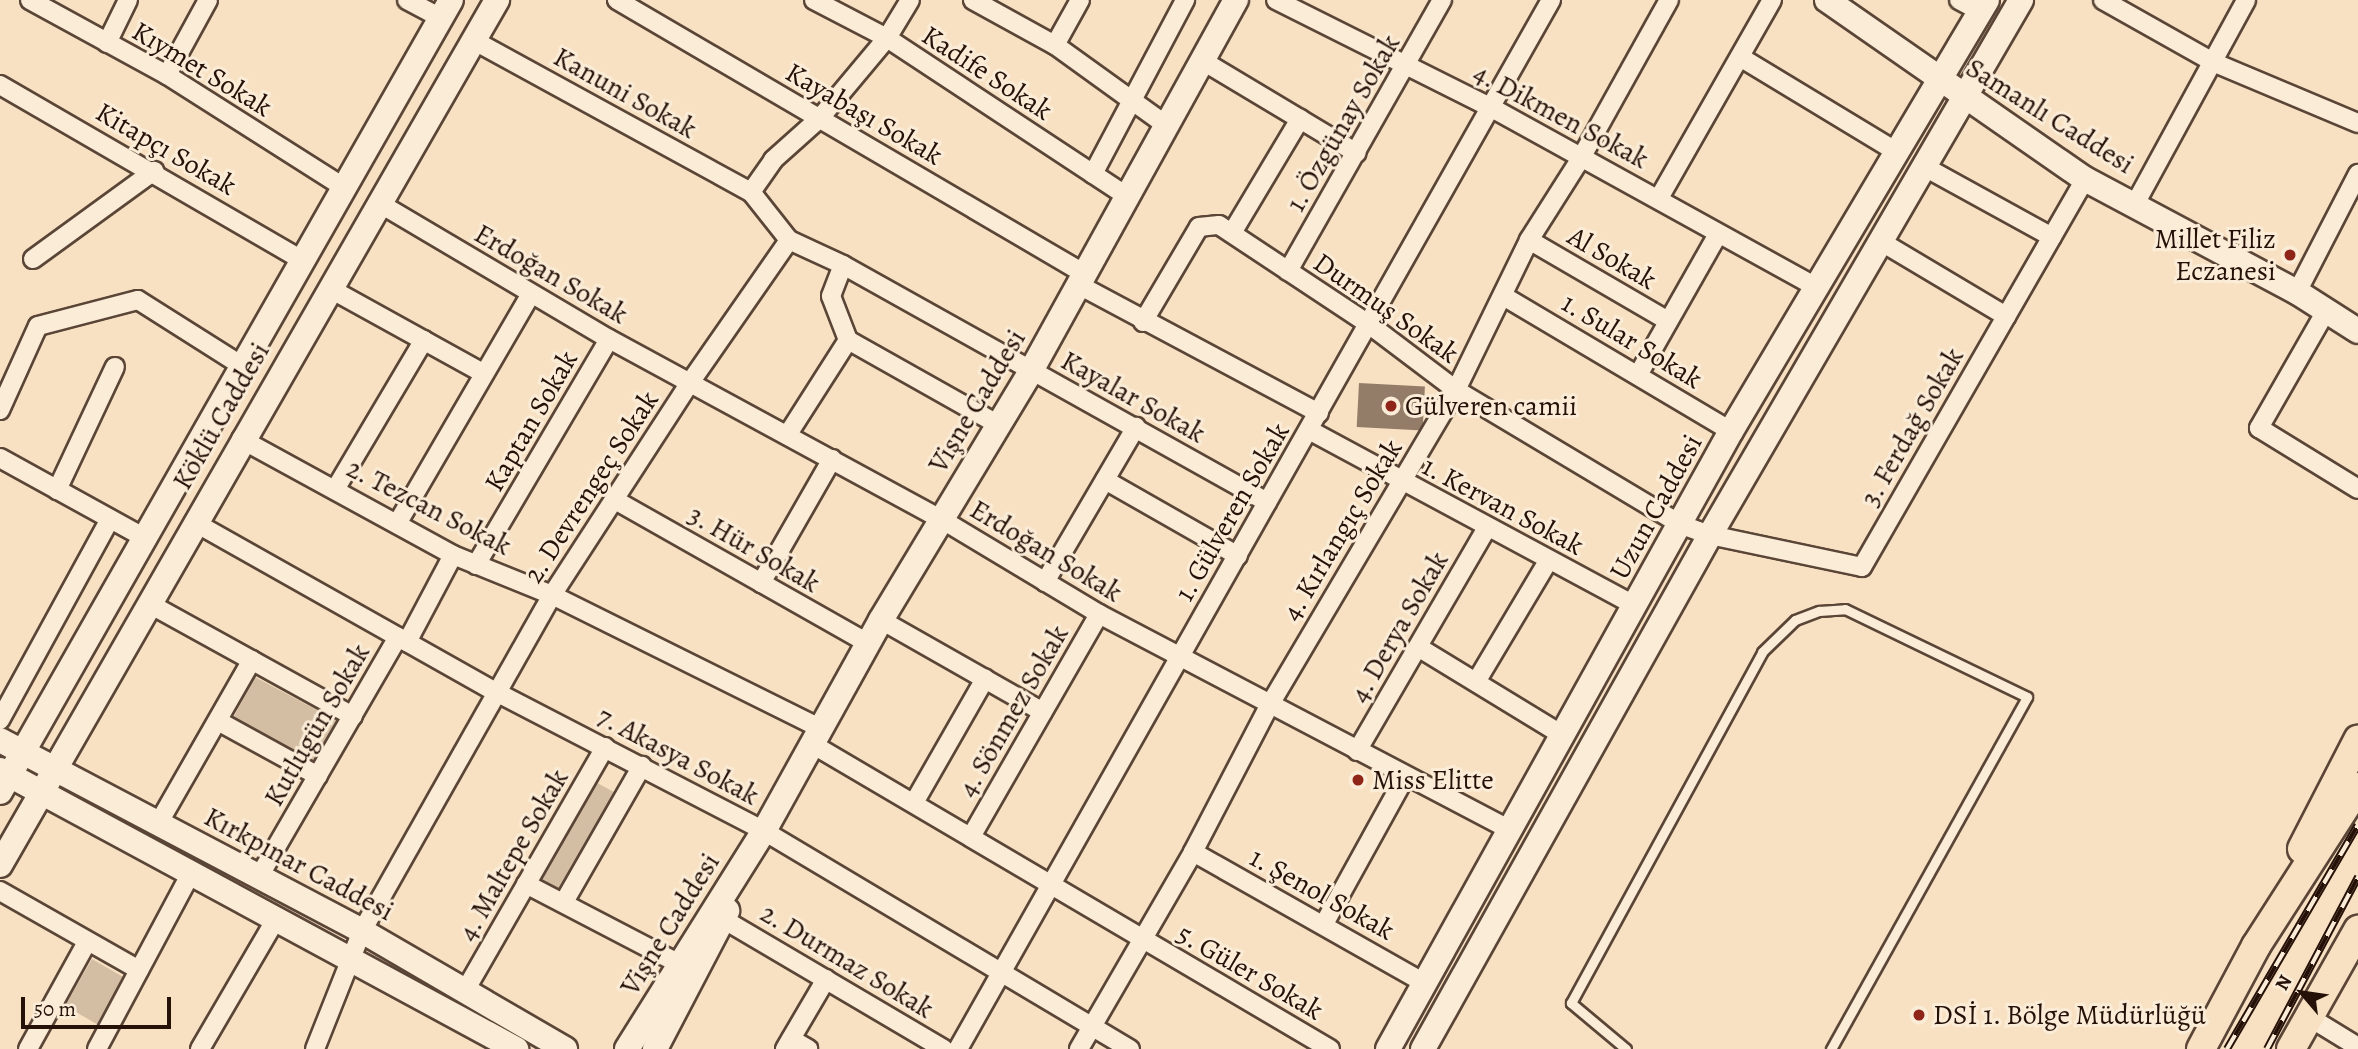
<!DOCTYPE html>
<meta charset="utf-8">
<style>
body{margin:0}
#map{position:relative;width:2358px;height:1049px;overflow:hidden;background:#f8e1c2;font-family:Alegreya,serif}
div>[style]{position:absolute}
.green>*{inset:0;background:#d4bea3;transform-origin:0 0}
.building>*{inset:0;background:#937d69;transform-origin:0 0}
.roads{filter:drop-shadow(2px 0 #5a4537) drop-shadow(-2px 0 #5a4537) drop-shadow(0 2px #5a4537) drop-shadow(0 -2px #5a4537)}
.service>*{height:9px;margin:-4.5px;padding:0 4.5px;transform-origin:4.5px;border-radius:4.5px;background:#faecd7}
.minor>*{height:18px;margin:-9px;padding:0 9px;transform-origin:9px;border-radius:9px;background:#faecd7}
.secondary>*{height:24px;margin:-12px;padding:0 12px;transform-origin:12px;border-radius:12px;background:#faecd7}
.trunk>*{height:28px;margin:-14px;padding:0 14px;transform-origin:14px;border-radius:14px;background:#f8e1c2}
.rail>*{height:8px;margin-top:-4px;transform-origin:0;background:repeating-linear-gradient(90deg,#faecd7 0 16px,#261109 0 32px);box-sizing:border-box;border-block:2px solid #261109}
.dots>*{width:19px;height:19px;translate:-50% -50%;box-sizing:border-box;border:4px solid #faecd7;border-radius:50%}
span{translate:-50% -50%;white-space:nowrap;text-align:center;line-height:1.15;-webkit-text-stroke:6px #faecd7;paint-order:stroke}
.street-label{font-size:28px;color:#261109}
.poi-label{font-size:28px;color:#261109}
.right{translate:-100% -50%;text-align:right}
.left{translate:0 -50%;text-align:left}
.north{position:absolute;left:2267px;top:958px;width:70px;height:70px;-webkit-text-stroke:5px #faecd7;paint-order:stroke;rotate:299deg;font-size:19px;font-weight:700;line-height:28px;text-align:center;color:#261109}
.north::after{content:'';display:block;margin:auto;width:24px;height:32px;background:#261109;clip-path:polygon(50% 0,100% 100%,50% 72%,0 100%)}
.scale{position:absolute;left:21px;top:997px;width:150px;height:32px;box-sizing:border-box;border:4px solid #261109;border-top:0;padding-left:9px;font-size:21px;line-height:24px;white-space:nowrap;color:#261109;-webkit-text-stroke:5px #faecd7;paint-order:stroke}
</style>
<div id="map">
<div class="green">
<i style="left:255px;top:677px;width:93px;height:47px;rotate:28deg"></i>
<i style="left:592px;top:780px;width:29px;height:115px;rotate:29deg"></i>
<i style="left:92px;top:959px;width:38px;height:54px;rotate:30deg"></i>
</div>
<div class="building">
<i style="left:1359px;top:383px;width:66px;height:44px;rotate:3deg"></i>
</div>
<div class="roads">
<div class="service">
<i style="left:1626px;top:1049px;width:72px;rotate:-140.1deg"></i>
<i style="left:1571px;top:1003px;width:400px;rotate:-61.4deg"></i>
<i style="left:1762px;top:652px;width:46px;rotate:-44.1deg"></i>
<i style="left:1795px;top:620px;width:26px;rotate:-21deg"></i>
<i style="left:1819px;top:611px;width:26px;rotate:-4deg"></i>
<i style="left:1845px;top:609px;width:202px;rotate:25.8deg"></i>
<i style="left:2027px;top:697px;width:403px;rotate:119.1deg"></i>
</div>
<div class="minor">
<i style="left:30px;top:0;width:156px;rotate:28.7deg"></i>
<i style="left:167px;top:75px;width:211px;rotate:32.4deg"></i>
<i style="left:407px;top:0;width:38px;rotate:28deg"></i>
<i style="left:617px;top:0;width:542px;rotate:30.35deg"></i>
<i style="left:814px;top:0;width:82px;rotate:27.5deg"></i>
<i style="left:887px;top:38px;width:287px;rotate:33.4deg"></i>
<i style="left:973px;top:0;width:94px;rotate:28.8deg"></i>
<i style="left:1055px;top:45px;width:137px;rotate:35.8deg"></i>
<i style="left:1276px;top:0;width:241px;rotate:26.6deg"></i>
<i style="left:1492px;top:108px;width:370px;rotate:28.9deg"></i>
<i style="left:1959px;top:0;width:24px;rotate:28deg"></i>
<i style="left:2103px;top:0;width:129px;rotate:29.4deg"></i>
<i style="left:2215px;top:63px;width:155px;rotate:22.8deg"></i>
<i style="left:473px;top:40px;width:317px;rotate:28.7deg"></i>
<i style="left:107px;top:43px;width:48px;rotate:-64deg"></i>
<i style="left:1055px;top:45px;width:51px;rotate:-60.9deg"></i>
<i style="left:1740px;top:57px;width:184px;rotate:31.2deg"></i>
<i style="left:1203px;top:61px;width:179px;rotate:30.9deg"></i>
<i style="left:167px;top:75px;width:85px;rotate:-61.3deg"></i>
<i style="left:0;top:85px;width:351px;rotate:30.1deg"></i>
<i style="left:1923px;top:166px;width:147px;rotate:28.8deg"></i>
<i style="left:1093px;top:174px;width:197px;rotate:-62.1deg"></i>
<i style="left:1659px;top:198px;width:228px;rotate:-60.3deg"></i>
<i style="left:379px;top:203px;width:267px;rotate:30.6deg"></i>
<i style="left:609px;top:339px;width:378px;rotate:28.5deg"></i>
<i style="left:941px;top:519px;width:184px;rotate:31deg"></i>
<i style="left:1099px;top:614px;width:463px;rotate:27.7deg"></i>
<i style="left:2135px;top:204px;width:232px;rotate:-61.4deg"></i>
<i style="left:1232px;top:233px;width:133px;rotate:-59.2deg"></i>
<i style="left:789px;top:240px;width:60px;rotate:24.8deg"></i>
<i style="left:843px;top:265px;width:486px;rotate:29.2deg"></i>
<i style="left:1529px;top:240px;width:161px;rotate:30.2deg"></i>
<i style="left:1880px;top:241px;width:147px;rotate:30.8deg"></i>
<i style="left:33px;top:259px;width:150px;rotate:-36deg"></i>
<i style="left:1288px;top:271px;width:312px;rotate:-60.4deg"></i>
<i style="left:1079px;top:285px;width:272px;rotate:28.1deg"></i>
<i style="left:329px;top:288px;width:176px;rotate:28.9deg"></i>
<i style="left:2297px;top:292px;width:133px;rotate:-62.7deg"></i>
<i style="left:1505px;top:297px;width:263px;rotate:30.7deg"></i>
<i style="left:2326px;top:311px;width:135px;rotate:119.8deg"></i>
<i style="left:2259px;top:428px;width:116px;rotate:31.6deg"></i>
<i style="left:1143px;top:322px;width:110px;rotate:-59.5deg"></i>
<i style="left:1199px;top:227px;width:20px;rotate:-6deg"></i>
<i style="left:1219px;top:225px;width:181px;rotate:33.5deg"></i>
<i style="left:1370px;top:325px;width:108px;rotate:37.1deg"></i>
<i style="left:1456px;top:390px;width:263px;rotate:30.9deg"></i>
<i style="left:1682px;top:525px;width:30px;rotate:20deg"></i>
<i style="left:1710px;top:535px;width:155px;rotate:11.9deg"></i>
<i style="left:1862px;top:567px;width:448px;rotate:-60.1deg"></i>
<i style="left:848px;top:340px;width:173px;rotate:29.4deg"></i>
<i style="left:1638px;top:375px;width:162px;rotate:-60.4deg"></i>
<i style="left:0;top:410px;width:92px;rotate:-65.7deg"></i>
<i style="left:38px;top:326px;width:103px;rotate:-14.6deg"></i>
<i style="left:138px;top:300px;width:125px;rotate:32.3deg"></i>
<i style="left:1309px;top:430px;width:371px;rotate:28.3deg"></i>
<i style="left:788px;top:434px;width:112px;rotate:-57.4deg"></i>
<i style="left:848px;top:340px;width:47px;rotate:-111.1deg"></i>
<i style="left:831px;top:296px;width:33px;rotate:-69deg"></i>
<i style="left:241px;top:439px;width:242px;rotate:28.7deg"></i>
<i style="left:453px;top:555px;width:107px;rotate:22deg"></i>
<i style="left:552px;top:595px;width:299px;rotate:26.4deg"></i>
<i style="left:0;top:458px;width:168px;rotate:28.9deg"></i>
<i style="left:1105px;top:480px;width:153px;rotate:29.7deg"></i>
<i style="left:336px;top:488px;width:172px;rotate:-59.3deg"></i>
<i style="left:57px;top:490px;width:136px;rotate:-64.8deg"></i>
<i style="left:615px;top:500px;width:291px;rotate:29.5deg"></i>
<i style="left:194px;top:522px;width:349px;rotate:29.4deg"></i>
<i style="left:498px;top:693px;width:300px;rotate:27.4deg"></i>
<i style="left:764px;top:831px;width:426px;rotate:30.8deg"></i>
<i style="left:397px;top:524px;width:266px;rotate:-59.8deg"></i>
<i style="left:476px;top:565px;width:262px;rotate:-59.5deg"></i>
<i style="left:1045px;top:582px;width:180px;rotate:-59.6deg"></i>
<i style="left:761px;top:583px;width:143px;rotate:-60.2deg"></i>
<i style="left:148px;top:603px;width:234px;rotate:28.9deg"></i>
<i style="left:881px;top:620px;width:186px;rotate:29.6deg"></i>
<i style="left:407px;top:642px;width:98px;rotate:-62.1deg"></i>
<i style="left:1418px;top:647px;width:169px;rotate:31.4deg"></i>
<i style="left:1476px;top:682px;width:141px;rotate:-59.2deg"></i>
<i style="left:0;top:720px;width:229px;rotate:-61.3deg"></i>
<i style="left:218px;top:721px;width:114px;rotate:28.8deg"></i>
<i style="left:812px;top:744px;width:601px;rotate:30.49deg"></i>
<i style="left:1357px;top:751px;width:257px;rotate:-59.8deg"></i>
<i style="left:915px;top:801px;width:141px;rotate:-60.2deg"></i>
<i style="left:158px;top:824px;width:189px;rotate:-60.2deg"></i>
<i style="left:972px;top:835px;width:255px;rotate:-60.1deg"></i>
<i style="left:1193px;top:852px;width:266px;rotate:29.5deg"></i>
<i style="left:260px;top:875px;width:275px;rotate:-59.9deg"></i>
<i style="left:526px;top:884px;width:171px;rotate:27.5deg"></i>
<i style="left:0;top:891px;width:160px;rotate:29.6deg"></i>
<i style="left:564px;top:902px;width:157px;rotate:-60.2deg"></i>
<i style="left:723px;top:919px;width:256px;rotate:30.5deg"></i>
<i style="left:1324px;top:924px;width:168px;rotate:-61.1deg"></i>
<i style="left:466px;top:989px;width:279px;rotate:-60.1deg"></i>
<i style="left:2309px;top:1017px;width:57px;rotate:31.5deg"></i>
<i style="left:791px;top:1039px;width:20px;rotate:30deg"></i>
<i style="left:28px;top:1049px;width:122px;rotate:-61.1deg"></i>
<i style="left:97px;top:1049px;width:197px;rotate:-61.9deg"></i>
<i style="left:200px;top:1049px;width:151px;rotate:-59.7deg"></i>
<i style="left:315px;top:1049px;width:127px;rotate:-68.3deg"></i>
<i style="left:362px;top:931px;width:386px;rotate:-60.5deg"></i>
<i style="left:552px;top:595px;width:252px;rotate:-57deg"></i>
<i style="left:689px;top:384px;width:175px;rotate:-55.2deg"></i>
<i style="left:789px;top:240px;width:61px;rotate:-128.4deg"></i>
<i style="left:751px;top:192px;width:39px;rotate:-55deg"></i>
<i style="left:773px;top:160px;width:63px;rotate:-41.8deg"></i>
<i style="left:820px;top:118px;width:104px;rotate:-50.1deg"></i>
<i style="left:887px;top:38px;width:44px;rotate:-58.8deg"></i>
<i style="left:785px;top:1049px;width:81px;rotate:-59.6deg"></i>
<i style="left:958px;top:1049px;width:1205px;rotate:-60.52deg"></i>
<i style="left:1079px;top:1049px;width:228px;rotate:-59.9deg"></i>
<i style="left:1193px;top:852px;width:165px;rotate:-62.5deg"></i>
<i style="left:1269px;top:706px;width:367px;rotate:-59.4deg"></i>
<i style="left:1456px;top:390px;width:167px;rotate:-64deg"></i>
<i style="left:1529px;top:240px;width:97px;rotate:-57.6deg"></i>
<i style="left:1581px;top:158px;width:181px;rotate:-60.9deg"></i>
</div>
<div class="secondary">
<i style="left:1827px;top:0;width:314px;rotate:34.8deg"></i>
<i style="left:2085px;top:179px;width:240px;rotate:28.1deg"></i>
<i style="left:2297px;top:292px;width:72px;rotate:32.6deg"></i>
<i style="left:0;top:740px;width:409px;rotate:27.8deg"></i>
<i style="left:362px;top:931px;width:235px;rotate:30.2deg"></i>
<i style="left:0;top:770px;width:587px;rotate:28.4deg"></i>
<i style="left:0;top:792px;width:911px;rotate:-60.34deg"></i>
<i style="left:0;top:865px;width:998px;rotate:-60.12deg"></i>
<i style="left:627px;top:1049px;width:257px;rotate:-57.9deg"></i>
<i style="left:764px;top:831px;width:241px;rotate:-61deg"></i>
<i style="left:881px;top:620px;width:291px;rotate:-58.9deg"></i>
<i style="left:1031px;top:371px;width:424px;rotate:-61.1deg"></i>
<i style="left:655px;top:1049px;width:156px;rotate:-62.4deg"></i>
<i style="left:1388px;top:1049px;width:707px;rotate:-60.97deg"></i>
<i style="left:1731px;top:431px;width:501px;rotate:-59.29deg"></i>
<i style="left:1423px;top:1049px;width:589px;rotate:-60.82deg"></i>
<i style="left:1710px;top:535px;width:619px;rotate:-59.83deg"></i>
</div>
<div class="trunk">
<i style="left:2302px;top:849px;width:123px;rotate:-62.8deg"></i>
<i style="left:2201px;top:1049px;width:117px;rotate:-61.9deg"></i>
<i style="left:2256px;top:946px;width:189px;rotate:-57.3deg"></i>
<i style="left:2291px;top:1049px;width:137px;rotate:-60.6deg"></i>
</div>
</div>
<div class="rail">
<i style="left:2227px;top:1049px;width:259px;rotate:-59.7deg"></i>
<i style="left:2267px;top:1049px;width:195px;rotate:-62.1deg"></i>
</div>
<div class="dots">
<i style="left:2290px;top:255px;background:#8f2418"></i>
<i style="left:1391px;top:406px;background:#8f2418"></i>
<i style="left:1358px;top:780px;background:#8f2418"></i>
<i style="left:1919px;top:1015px;background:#8f2418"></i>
</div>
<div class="street-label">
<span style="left:202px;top:69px;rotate:31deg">Kıymet Sokak</span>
<span style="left:987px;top:73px;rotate:33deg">Kadife Sokak</span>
<span style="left:625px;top:93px;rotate:29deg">Kanuni Sokak</span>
<span style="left:864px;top:114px;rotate:30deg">Kayabaşı Sokak</span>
<span style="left:1561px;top:116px;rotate:28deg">4. Dikmen Sokak</span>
<span style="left:2050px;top:116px;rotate:32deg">Samanlı Caddesi</span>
<span style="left:1343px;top:123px;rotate:-60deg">1. Özgünay Sokak</span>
<span style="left:166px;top:149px;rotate:30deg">Kitapçı Sokak</span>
<span style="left:1612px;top:258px;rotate:30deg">Al Sokak</span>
<span style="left:551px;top:274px;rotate:30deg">Erdoğan Sokak</span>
<span style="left:1386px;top:308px;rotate:35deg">Durmuş Sokak</span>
<span style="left:1632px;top:341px;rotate:31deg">1. Sular Sokak</span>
<span style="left:1133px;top:397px;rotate:29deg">Kayalar Sokak</span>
<span style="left:977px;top:401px;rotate:-59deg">Vişne Caddesi</span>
<span style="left:221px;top:416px;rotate:-60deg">Köklü Caddesi</span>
<span style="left:531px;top:421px;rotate:-60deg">Kaptan Sokak</span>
<span style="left:1912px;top:427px;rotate:-60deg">3. Ferdağ Sokak</span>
<span style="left:591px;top:487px;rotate:-57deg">2. Devrengeç Sokak</span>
<span style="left:1503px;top:506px;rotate:28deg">1. Kervan Sokak</span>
<span style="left:429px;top:507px;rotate:27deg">2. Tezcan Sokak</span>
<span style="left:1656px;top:507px;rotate:-61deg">Uzun Caddesi</span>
<span style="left:1232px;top:512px;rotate:-60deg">1. Gülveren Sokak</span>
<span style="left:1342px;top:530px;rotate:-59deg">4. Kırlangıç Sokak</span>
<span style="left:754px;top:549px;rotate:30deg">3. Hür Sokak</span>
<span style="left:1046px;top:551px;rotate:31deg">Erdoğan Sokak</span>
<span style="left:1399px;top:627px;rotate:-60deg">4. Derya Sokak</span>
<span style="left:1013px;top:711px;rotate:-60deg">4. Sönmez Sokak</span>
<span style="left:317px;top:725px;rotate:-60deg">Kutlugün Sokak</span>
<span style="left:678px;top:756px;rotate:28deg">7. Akasya Sokak</span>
<span style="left:513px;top:855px;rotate:-60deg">4. Maltepe Sokak</span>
<span style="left:299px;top:864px;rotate:28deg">Kırkpınar Caddesi</span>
<span style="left:1322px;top:894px;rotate:29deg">1. Şenol Sokak</span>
<span style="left:670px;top:924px;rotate:-58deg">Vişne Caddesi</span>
<span style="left:847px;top:961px;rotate:31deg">2. Durmaz Sokak</span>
<span style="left:1250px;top:972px;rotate:30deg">5. Güler Sokak</span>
</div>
<div class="poi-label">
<span class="right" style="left:2276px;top:255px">Millet Filiz<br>Eczanesi</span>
<span class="left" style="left:1405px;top:406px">Gülveren camii</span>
<span class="left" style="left:1372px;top:780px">Miss Elitte</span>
<span class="left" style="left:1933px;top:1015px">DSİ 1. Bölge Müdürlüğü</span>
</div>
<div class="north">N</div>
<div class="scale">50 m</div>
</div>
